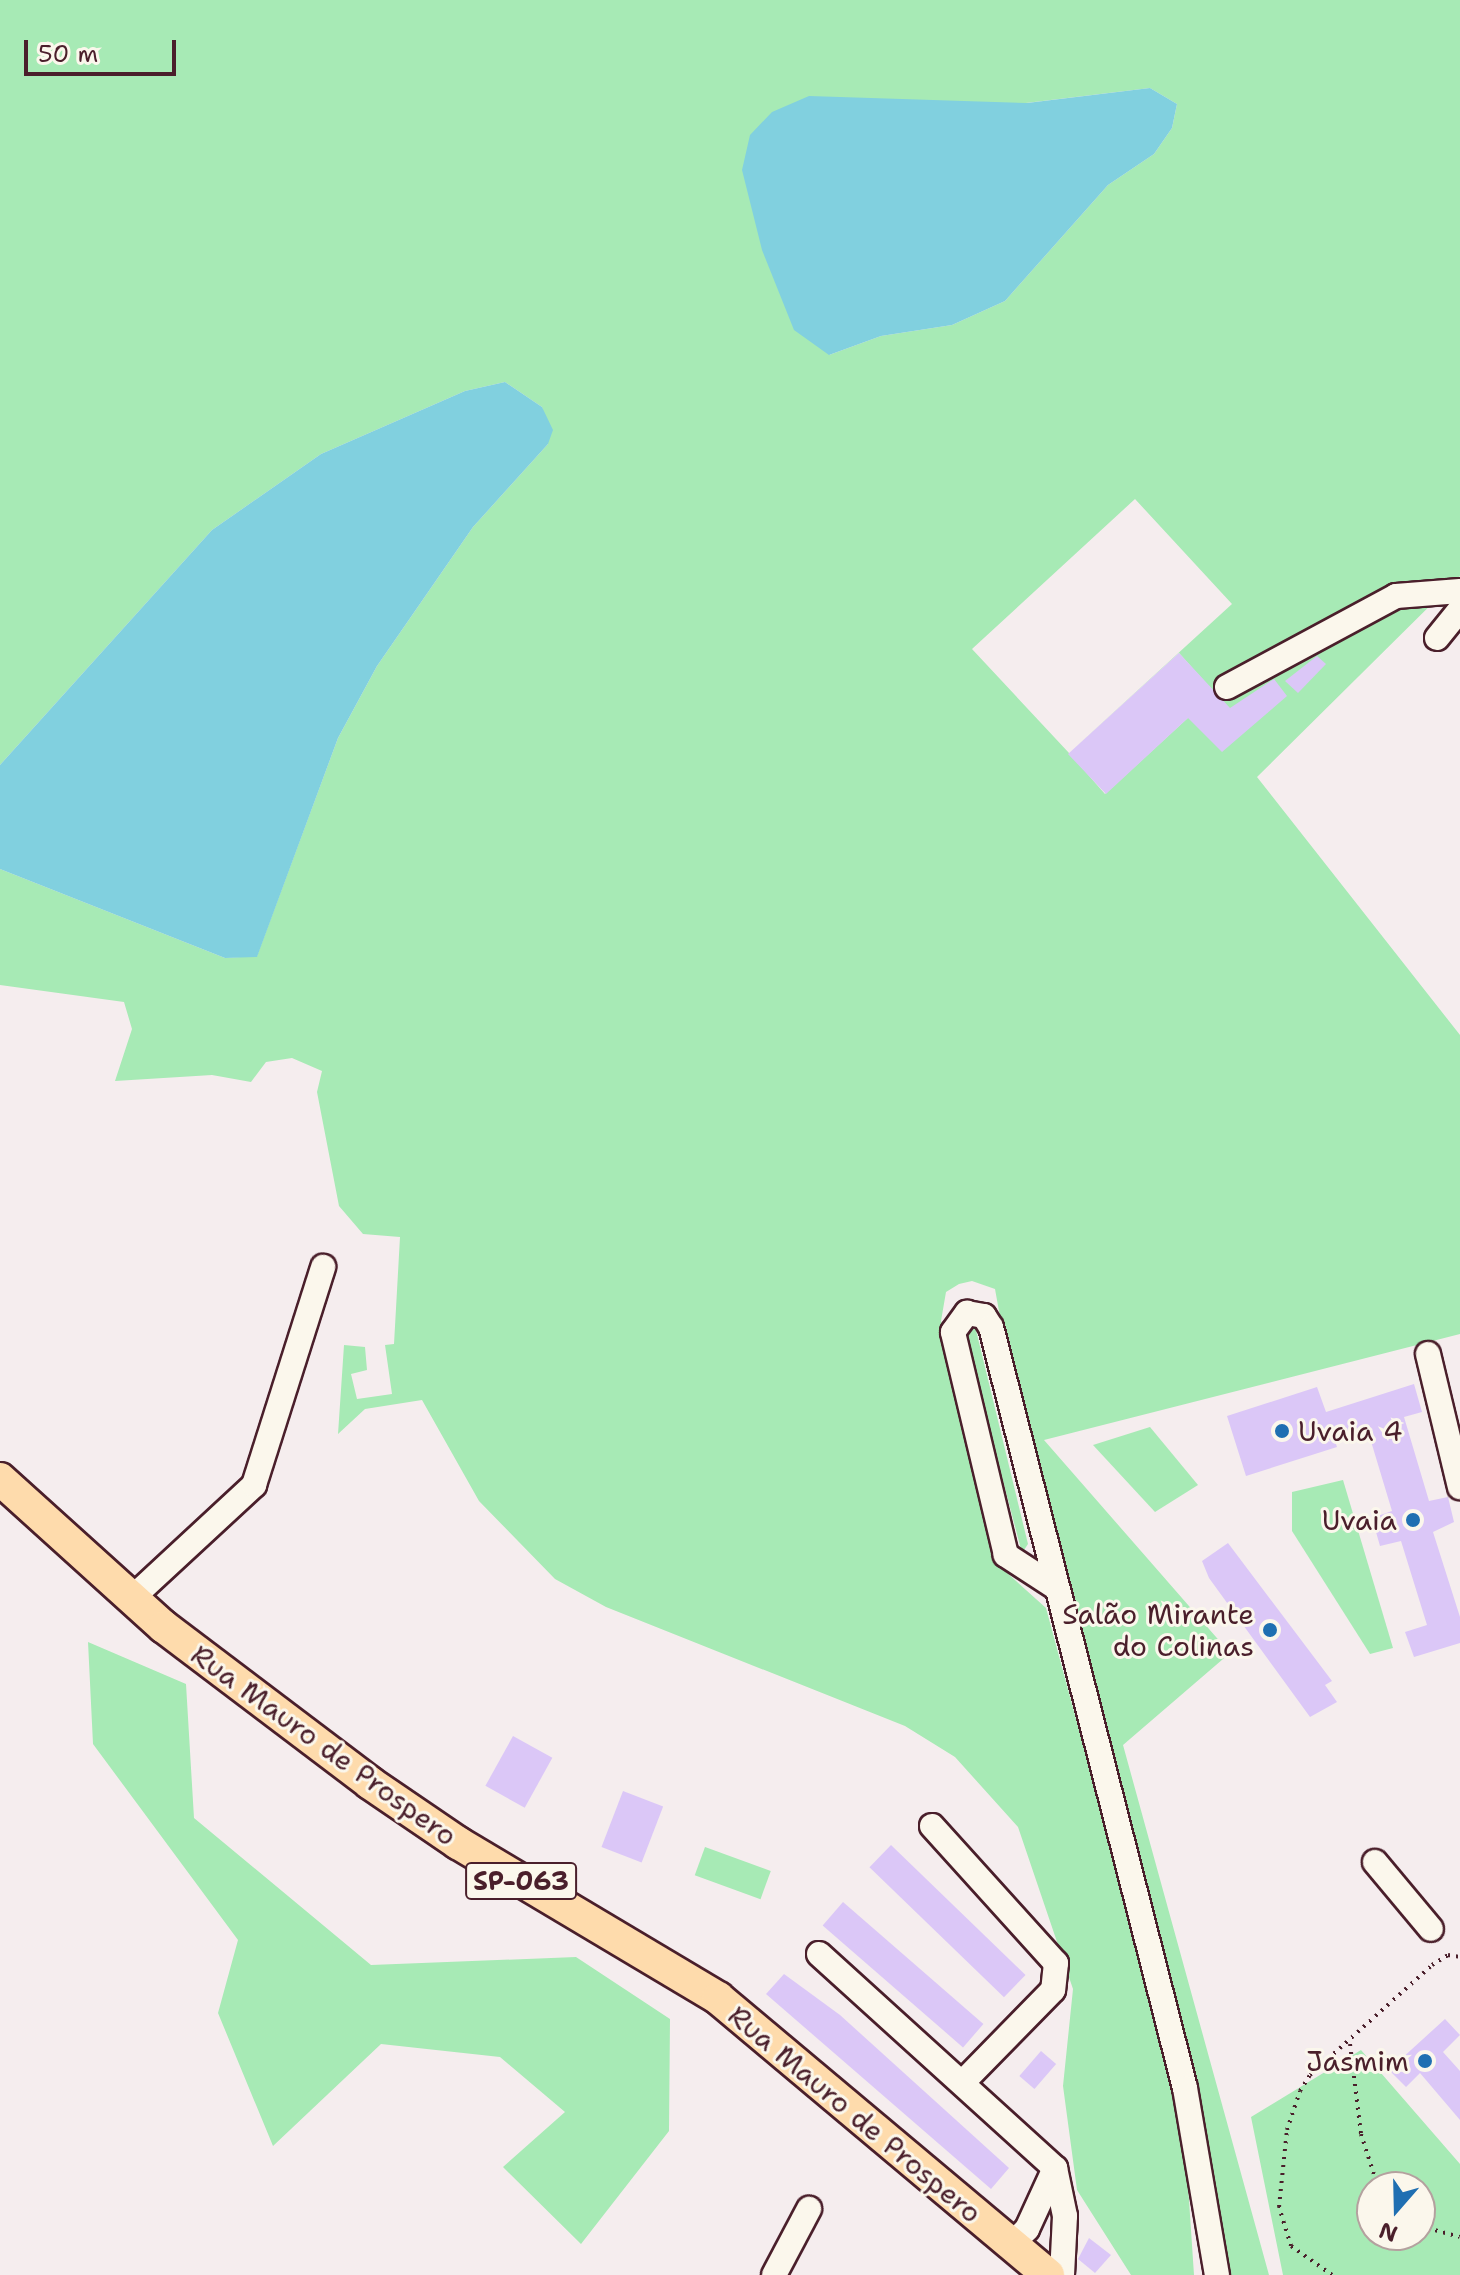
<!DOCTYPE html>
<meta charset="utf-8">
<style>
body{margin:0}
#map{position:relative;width:1460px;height:2275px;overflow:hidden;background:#f5edee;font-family:"Shantell Sans",sans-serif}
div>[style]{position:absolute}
.green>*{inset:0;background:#a7eab5;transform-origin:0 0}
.water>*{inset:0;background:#81d0df}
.building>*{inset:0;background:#dbc7f7;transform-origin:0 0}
.path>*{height:4px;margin-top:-2px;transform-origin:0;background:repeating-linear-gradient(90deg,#4a1f2b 0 2px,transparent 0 8px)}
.roads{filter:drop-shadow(2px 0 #4a1f2b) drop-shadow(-2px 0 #4a1f2b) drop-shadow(0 2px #4a1f2b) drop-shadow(0 -2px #4a1f2b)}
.minor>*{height:24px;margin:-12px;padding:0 12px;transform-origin:12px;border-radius:12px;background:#fbf7ec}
.major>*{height:32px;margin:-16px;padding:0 16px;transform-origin:16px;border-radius:16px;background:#fedbac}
.dots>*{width:22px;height:22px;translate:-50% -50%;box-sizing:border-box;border:4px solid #fbf7ec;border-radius:50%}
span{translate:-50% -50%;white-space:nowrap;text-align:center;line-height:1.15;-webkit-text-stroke:6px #fbf7ec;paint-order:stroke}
.shield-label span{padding:2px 6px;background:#fbf7ec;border:2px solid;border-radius:6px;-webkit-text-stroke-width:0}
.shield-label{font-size:26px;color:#4a1f2b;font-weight:700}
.poi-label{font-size:28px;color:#4a1f2b}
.left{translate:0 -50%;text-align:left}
.right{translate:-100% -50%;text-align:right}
.street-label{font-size:28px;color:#4a1f2b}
.north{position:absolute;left:1356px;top:2171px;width:80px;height:80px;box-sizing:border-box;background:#fbf7ec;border:2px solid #b4a19f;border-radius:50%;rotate:200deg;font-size:22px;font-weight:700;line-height:32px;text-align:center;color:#4a1f2b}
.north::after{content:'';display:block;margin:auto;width:28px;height:36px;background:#1f6fb2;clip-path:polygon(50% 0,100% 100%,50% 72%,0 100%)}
.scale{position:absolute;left:24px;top:40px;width:152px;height:36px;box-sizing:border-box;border:4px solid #4a1f2b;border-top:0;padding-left:10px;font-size:24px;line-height:28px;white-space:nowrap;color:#4a1f2b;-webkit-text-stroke:6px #fbf7ec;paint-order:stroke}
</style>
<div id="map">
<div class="green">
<i style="clip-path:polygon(evenodd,0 0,1460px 0,1460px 576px,1257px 777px,1460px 1035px,1460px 1334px,1044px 1440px,1230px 1653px,1123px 1745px,1269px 2275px,1219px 2275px,1207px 2135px,1022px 1439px,995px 1289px,972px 1281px,959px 1284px,946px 1292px,941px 1321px,996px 1563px,1046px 1608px,1173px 2078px,1185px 2140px,1194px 2275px,1131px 2275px,1077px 2190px,1063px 2086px,1073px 1989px,1018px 1827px,955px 1757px,905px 1726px,606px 1607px,555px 1579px,479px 1501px,422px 1400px,365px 1409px,338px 1434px,344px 1345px,365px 1347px,367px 1370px,351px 1374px,357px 1399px,392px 1394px,385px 1345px,394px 1344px,400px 1237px,363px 1234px,339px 1206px,317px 1092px,322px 1071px,292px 1058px,266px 1062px,251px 1082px,212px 1075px,115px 1081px,132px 1029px,124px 1002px,0 985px,0 869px,225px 958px,257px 956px,338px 738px,377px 666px,473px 527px,548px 444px,542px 407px,505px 382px,465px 391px,321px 454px,212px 530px,0 765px,0 0,1150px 88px,1177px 104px,1172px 128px,1154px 154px,1108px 185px,1005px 301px,952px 325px,881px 336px,829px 355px,1026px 103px,1150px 88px,0 0,1135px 499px,1232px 604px,1069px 753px,972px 649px,1135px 499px,0 0,1179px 653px,1215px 693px,1105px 794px,1069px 753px,1179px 653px)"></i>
<i style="clip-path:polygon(975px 1326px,1028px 1544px,1022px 1553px,964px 1333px)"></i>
<i style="clip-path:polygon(1150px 1427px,1198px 1485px,1155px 1512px,1093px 1445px)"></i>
<i style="clip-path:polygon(1343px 1480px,1393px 1648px,1370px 1654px,1292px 1531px,1292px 1492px)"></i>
<i style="clip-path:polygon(88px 1642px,186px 1684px,194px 1818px,371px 1965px,576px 1957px,670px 2019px,669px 2131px,581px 2244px,503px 2167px,565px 2112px,500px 2057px,381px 2044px,273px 2146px,218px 2013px,238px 1940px,93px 1744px)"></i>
<i style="left:705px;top:1847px;width:70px;height:30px;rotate:20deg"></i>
<i style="clip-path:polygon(evenodd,1361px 2050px,1460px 2164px,1460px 2275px,1283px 2275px,1251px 2117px,1361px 2050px,1372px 2187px,1420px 2187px,1420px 2235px,1372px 2235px,1372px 2187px)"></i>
</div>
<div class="water">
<i style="clip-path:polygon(1150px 88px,1177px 104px,1172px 128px,1154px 154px,1108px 185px,1005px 301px,952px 325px,881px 336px,829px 355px,794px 330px,762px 250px,742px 170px,750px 135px,772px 112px,809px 96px,1027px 103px)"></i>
<i style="clip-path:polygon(505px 382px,542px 407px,553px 430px,548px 444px,473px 527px,377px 666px,338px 738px,257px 957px,225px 958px,0 869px,0 765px,212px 530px,321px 454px,465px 391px)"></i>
</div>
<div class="building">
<i style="clip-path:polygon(1179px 653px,1230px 708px,1274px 679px,1287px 696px,1222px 752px,1188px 718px,1106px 794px,1068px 754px)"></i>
<i style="clip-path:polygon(1317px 656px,1326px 664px,1298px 693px,1285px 681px)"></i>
<i style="clip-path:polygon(1414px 1384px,1422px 1412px,1404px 1417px,1429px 1501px,1448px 1497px,1454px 1522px,1433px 1532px,1460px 1617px,1460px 1643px,1414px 1657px,1405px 1632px,1427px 1625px,1401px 1541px,1380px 1546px,1372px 1518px,1392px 1511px,1367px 1428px,1334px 1438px,1337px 1447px,1246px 1476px,1227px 1416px,1317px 1387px,1326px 1412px)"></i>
<i style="clip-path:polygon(1228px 1543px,1332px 1681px,1325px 1685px,1337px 1702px,1310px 1717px,1209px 1578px,1202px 1561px)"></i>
<i style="left:513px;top:1736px;width:45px;height:57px;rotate:29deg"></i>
<i style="left:623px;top:1791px;width:43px;height:60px;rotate:21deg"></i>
<i style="left:891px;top:1845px;width:187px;height:31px;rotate:44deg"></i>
<i style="left:843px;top:1902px;width:186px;height:31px;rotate:41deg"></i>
<i style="clip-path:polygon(784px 1974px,840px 2015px,1009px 2168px,991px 2189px,766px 1994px)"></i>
<i style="clip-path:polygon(1445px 2019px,1460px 2035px,1443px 2052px,1460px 2071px,1460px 2120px,1420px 2073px,1406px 2087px,1389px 2070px)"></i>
<i style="left:1041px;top:2051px;width:20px;height:33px;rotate:41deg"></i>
<i style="clip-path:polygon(1089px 2238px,1111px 2255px,1095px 2273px,1078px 2259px)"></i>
</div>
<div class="path">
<i style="left:1350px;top:2044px;width:91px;rotate:83deg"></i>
<i style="left:1361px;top:2134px;width:56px;rotate:72.2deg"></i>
<i style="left:1420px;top:2226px;width:41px;rotate:15.4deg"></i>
<i style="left:1332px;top:2275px;width:50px;rotate:-144.7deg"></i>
<i style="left:1291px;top:2246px;width:41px;rotate:-107.1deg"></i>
<i style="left:1279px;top:2207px;width:77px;rotate:-84.1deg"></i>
<i style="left:1287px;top:2130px;width:41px;rotate:-71.6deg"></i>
<i style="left:1300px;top:2091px;width:19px;rotate:-58deg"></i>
<i style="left:1310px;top:2075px;width:164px;rotate:-42deg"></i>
<i style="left:1432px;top:1965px;width:19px;rotate:-32deg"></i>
<i style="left:1448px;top:1955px;width:12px;rotate:9deg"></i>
</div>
<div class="roads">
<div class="minor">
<i style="left:1437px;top:638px;width:36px;rotate:-51deg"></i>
<i style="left:1227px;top:687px;width:192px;rotate:-28.3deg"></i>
<i style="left:1396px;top:596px;width:64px;rotate:-4.5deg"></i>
<i style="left:1428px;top:1354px;width:137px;rotate:76.5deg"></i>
<i style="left:1055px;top:1587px;width:59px;rotate:-146.9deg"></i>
<i style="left:1006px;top:1555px;width:229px;rotate:-103.4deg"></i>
<i style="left:953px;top:1332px;width:24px;rotate:-54deg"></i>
<i style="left:967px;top:1313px;width:17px;rotate:10deg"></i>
<i style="left:984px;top:1316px;width:13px;rotate:58deg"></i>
<i style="left:991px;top:1327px;width:785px;rotate:75.7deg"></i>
<i style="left:1185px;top:2088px;width:190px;rotate:80.3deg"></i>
<i style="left:131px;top:1599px;width:168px;rotate:-42.8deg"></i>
<i style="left:254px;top:1485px;width:229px;rotate:-72.4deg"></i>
<i style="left:932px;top:1826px;width:185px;rotate:47.9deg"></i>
<i style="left:1056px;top:1963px;width:27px;rotate:96deg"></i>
<i style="left:1053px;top:1990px;width:126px;rotate:134.4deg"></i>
<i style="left:1375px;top:1862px;width:87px;rotate:50.1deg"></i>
<i style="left:819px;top:1954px;width:319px;rotate:42.2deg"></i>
<i style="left:1055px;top:2168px;width:49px;rotate:78.2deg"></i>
<i style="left:1065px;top:2216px;width:59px;rotate:92.9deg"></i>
<i style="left:1010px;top:2246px;width:24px;rotate:-45deg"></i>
<i style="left:1027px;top:2229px;width:67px;rotate:-65.3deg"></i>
<i style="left:774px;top:2275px;width:75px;rotate:-62.1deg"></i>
</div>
<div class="major">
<i style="left:0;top:1479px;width:221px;rotate:42.1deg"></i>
<i style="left:164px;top:1627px;width:258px;rotate:37.1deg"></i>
<i style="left:370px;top:1783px;width:107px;rotate:34.3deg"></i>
<i style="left:458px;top:1843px;width:303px;rotate:30.8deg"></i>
<i style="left:718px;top:1998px;width:431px;rotate:40deg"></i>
</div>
</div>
<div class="dots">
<i style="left:1282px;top:1431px;background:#1f6fb2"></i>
<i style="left:1413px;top:1520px;background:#1f6fb2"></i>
<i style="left:1270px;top:1630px;background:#1f6fb2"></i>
<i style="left:1425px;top:2061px;background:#1f6fb2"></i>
</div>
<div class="shield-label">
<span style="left:521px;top:1881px">SP-063</span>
</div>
<div class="poi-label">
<span class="left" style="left:1298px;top:1431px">Uvaia 4</span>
<span class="right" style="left:1397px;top:1520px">Uvaia</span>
<span class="right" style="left:1254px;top:1630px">Salão Mirante<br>do Colinas</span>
<span class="right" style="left:1409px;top:2061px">Jasmim</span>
</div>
<div class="street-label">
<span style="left:324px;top:1745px;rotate:36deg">Rua Mauro de Prospero</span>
<span style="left:855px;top:2114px;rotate:40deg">Rua Mauro de Prospero</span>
</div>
<div class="north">N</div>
<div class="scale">50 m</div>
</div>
